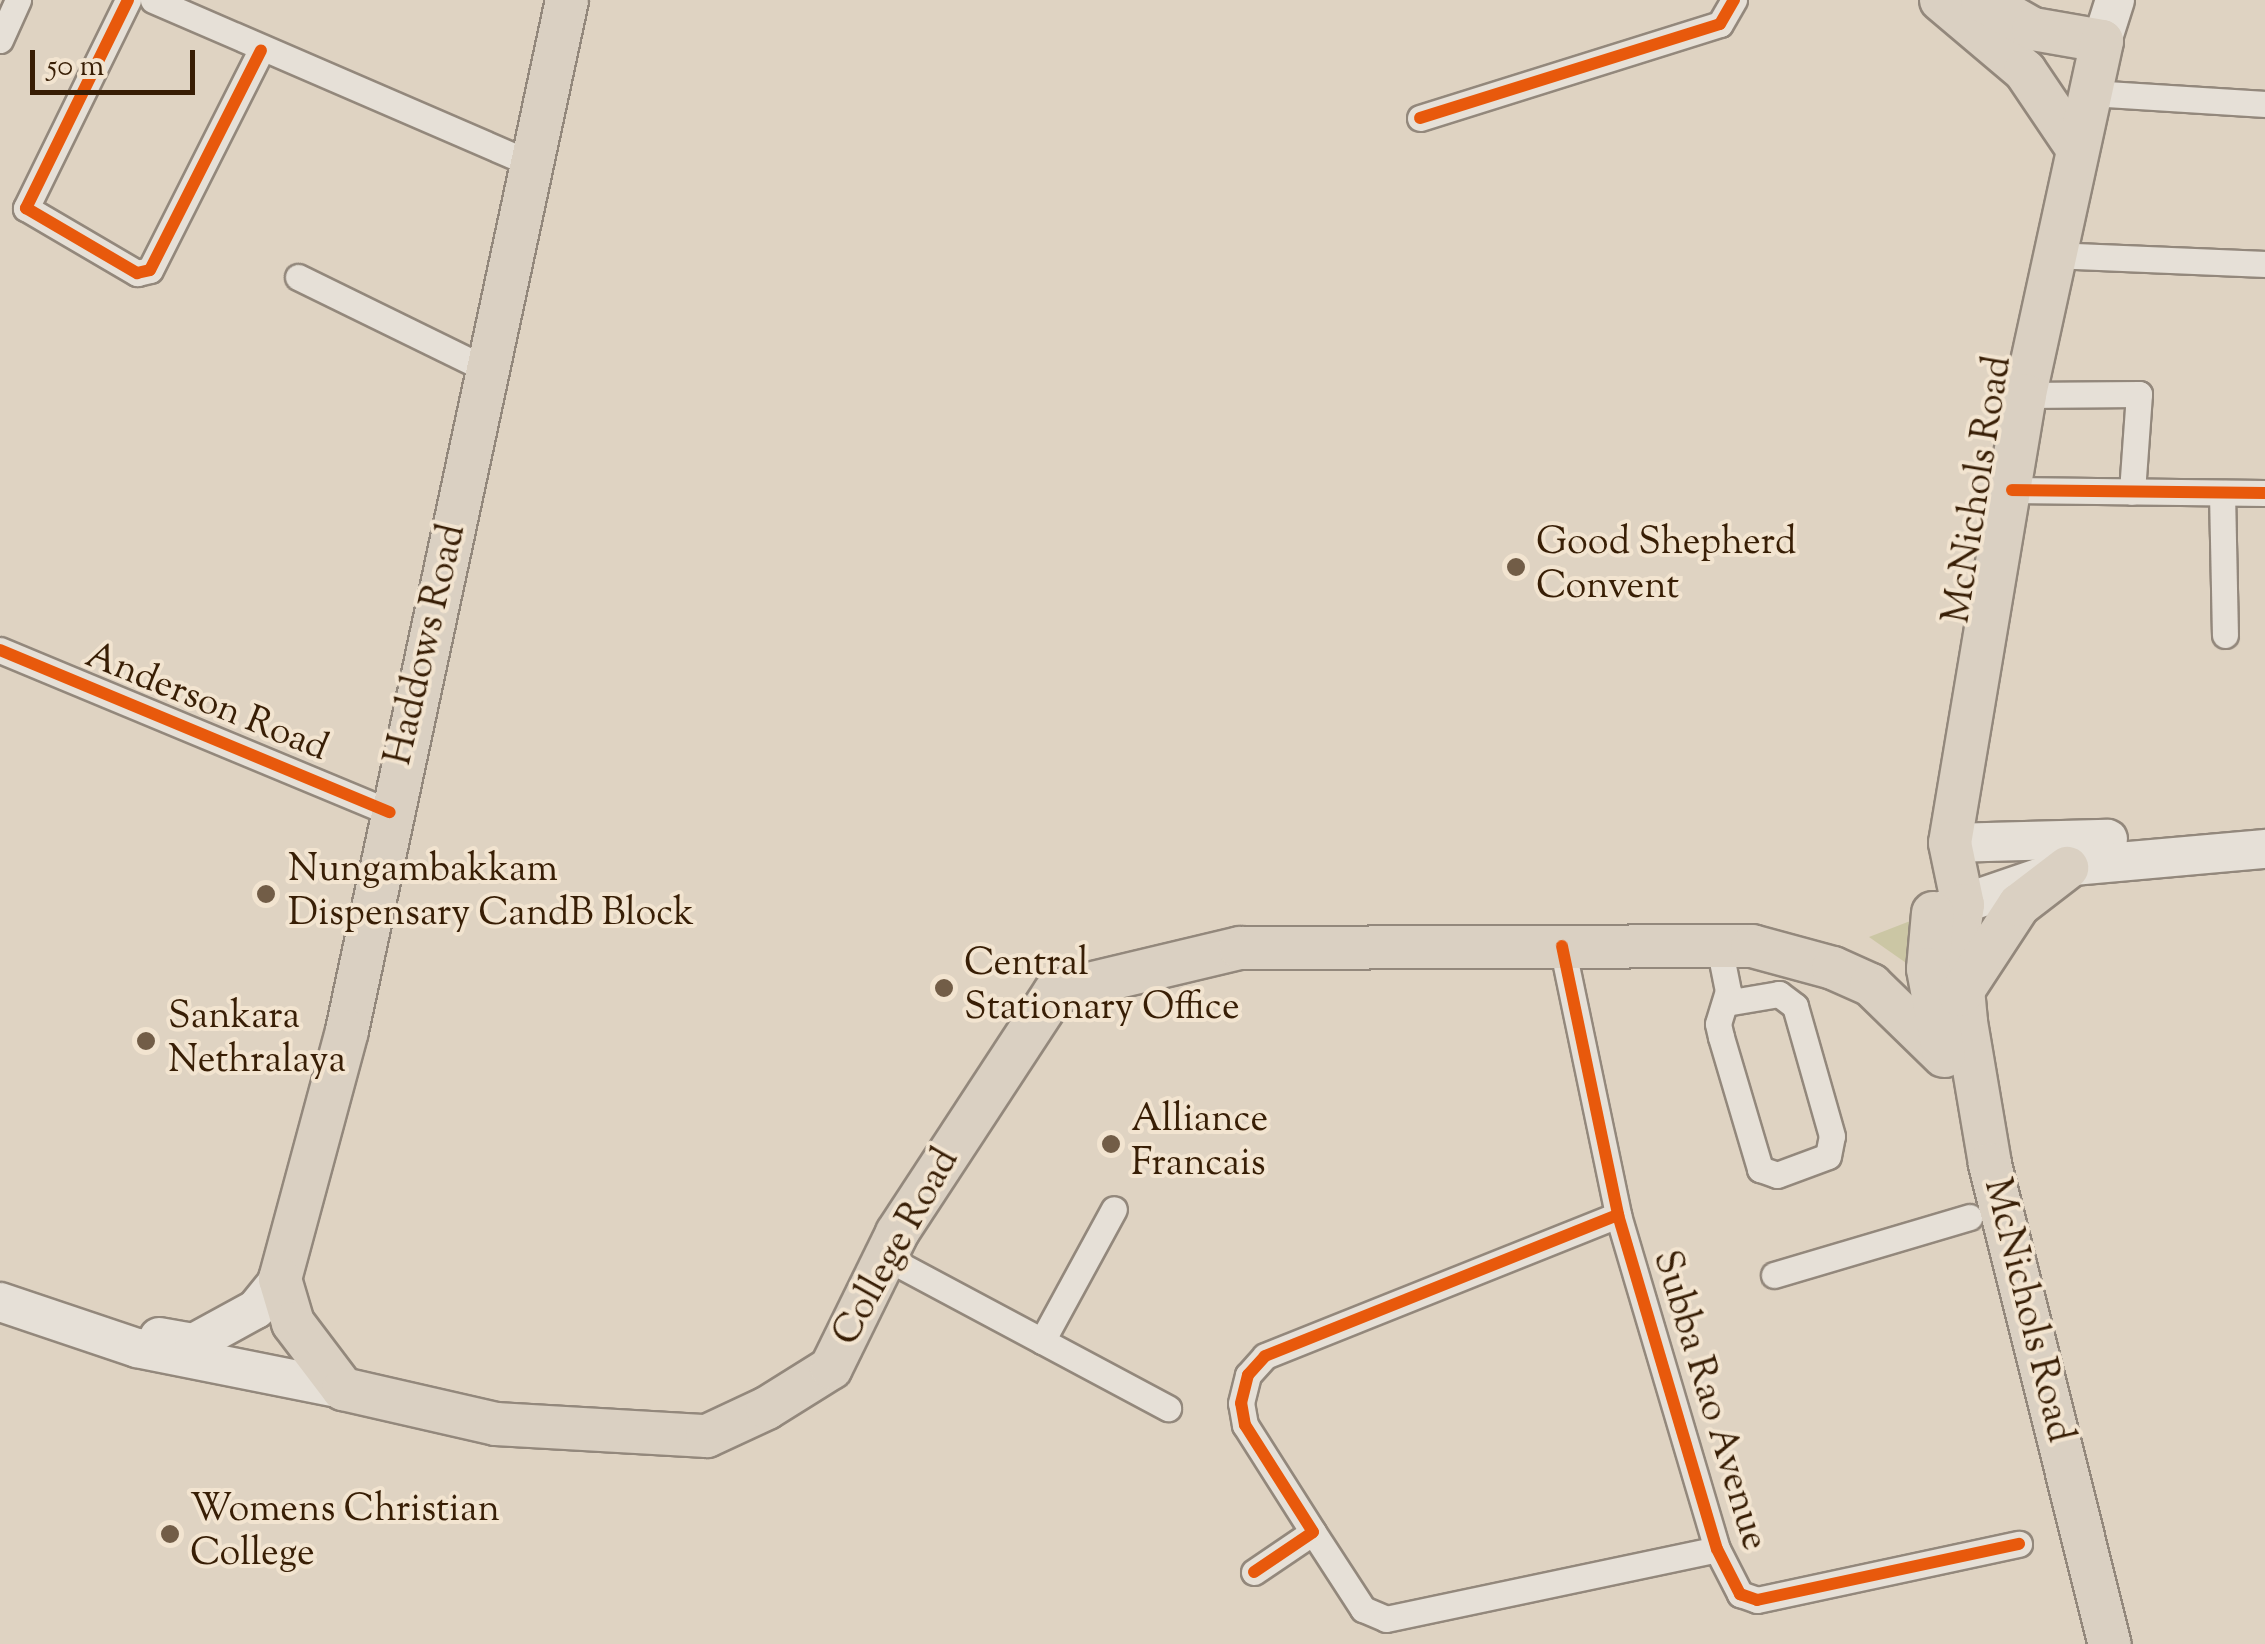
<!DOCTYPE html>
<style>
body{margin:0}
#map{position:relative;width:2265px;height:1644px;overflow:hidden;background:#dfd3c2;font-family:"Sorts Mill Goudy",serif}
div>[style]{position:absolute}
.green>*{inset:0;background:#cbc6a4}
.roads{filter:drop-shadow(2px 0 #93887c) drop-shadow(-2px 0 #93887c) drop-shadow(0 2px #93887c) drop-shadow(0 -2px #93887c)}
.street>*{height:25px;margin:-12.5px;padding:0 12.5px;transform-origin:12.5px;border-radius:12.5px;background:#e6e0d7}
.secondary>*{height:38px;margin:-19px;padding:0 19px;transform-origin:19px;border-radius:19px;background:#e6e0d7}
.primary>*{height:42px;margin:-21px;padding:0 21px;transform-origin:21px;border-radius:21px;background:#dad0c2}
.cycleway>*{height:12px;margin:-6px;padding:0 6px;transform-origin:6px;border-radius:6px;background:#e8590c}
.dots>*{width:28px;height:28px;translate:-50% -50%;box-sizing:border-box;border:5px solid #f2e4d0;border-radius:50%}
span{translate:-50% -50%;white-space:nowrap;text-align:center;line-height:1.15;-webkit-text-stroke:8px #f2e4d0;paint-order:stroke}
.street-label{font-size:38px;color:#381e05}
.poi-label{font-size:38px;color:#381e05}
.left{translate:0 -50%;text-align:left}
.scale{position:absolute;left:30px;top:50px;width:165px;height:45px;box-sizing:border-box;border:5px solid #381e05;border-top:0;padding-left:12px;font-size:30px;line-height:35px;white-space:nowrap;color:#381e05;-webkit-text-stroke:8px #f2e4d0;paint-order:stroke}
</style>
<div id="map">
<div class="green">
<i style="clip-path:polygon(1936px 911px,1919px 972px,1869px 937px)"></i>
</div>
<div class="roads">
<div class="street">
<i style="left:128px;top:0;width:232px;rotate:116.1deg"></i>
<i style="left:26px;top:208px;width:129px;rotate:30.4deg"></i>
<i style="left:137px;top:273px;width:13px;rotate:-13deg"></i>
<i style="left:150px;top:270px;width:246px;rotate:-63.2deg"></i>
<i style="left:153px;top:0;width:417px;rotate:23.4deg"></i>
<i style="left:0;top:40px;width:44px;rotate:-65.8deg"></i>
<i style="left:2091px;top:93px;width:174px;rotate:3.6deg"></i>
<i style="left:1420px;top:118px;width:314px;rotate:-17.4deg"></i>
<i style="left:1720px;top:24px;width:28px;rotate:-60deg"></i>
<i style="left:2052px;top:255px;width:213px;rotate:2.4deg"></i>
<i style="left:298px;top:277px;width:214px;rotate:26.1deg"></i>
<i style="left:2025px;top:395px;width:114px;rotate:-0.5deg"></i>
<i style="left:2139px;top:394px;width:98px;rotate:94.1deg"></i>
<i style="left:2012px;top:490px;width:253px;rotate:0.7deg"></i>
<i style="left:2222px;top:493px;width:142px;rotate:88.8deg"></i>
<i style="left:0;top:650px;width:422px;rotate:22.6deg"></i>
<i style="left:1562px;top:946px;width:275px;rotate:78.2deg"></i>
<i style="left:1618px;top:1215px;width:348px;rotate:73.5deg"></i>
<i style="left:1717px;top:1549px;width:51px;rotate:62.9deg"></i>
<i style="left:1740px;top:1594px;width:18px;rotate:19deg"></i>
<i style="left:1757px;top:1600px;width:268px;rotate:-12.1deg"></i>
<i style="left:1719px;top:946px;width:46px;rotate:78.7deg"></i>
<i style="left:1728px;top:991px;width:34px;rotate:107deg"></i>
<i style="left:1718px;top:1024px;width:13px;rotate:77deg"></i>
<i style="left:1721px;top:1037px;width:138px;rotate:73.5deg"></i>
<i style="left:1760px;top:1169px;width:18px;rotate:19deg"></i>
<i style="left:1777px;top:1175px;width:54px;rotate:-20.4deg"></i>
<i style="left:1828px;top:1156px;width:20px;rotate:-79deg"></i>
<i style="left:1832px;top:1136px;width:135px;rotate:-105.9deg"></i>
<i style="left:1795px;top:1006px;width:20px;rotate:-143deg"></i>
<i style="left:1779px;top:994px;width:54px;rotate:170.4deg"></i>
<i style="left:885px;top:1257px;width:321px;rotate:28.1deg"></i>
<i style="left:1774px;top:1275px;width:204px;rotate:-16.5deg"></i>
<i style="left:1042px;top:1341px;width:150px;rotate:-61.4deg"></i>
<i style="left:1313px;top:1532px;width:92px;rotate:57deg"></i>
<i style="left:1363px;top:1609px;width:25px;rotate:23deg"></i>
<i style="left:1386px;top:1619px;width:338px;rotate:-11.9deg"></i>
<i style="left:1254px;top:1572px;width:71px;rotate:-34.1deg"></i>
<i style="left:1313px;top:1532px;width:127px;rotate:-122.4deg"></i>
<i style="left:1245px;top:1425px;width:22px;rotate:-100deg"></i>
<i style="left:1241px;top:1403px;width:29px;rotate:-76deg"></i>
<i style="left:1248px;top:1375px;width:25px;rotate:-48deg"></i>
<i style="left:1265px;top:1356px;width:380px;rotate:-21.8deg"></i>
</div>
<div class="secondary">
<i style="left:2102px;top:41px;width:43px;rotate:-72.4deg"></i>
<i style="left:1950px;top:843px;width:158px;rotate:-1.5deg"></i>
<i style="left:1936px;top:913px;width:145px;rotate:-18.9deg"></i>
<i style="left:2073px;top:866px;width:193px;rotate:-5.1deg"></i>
<i style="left:0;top:1302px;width:145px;rotate:18.6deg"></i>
<i style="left:137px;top:1348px;width:210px;rotate:11.3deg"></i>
<i style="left:159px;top:1337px;width:36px;rotate:10deg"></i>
<i style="left:194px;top:1343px;width:71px;rotate:-28.7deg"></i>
<i style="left:256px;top:1309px;width:38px;rotate:-51deg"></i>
</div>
<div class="primary">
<i style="left:567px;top:0;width:1054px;rotate:102.05deg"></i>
<i style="left:347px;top:1031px;width:257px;rotate:105.1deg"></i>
<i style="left:280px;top:1279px;width:46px;rotate:73.5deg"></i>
<i style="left:293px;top:1323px;width:83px;rotate:52.9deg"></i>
<i style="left:343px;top:1389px;width:157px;rotate:12.9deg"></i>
<i style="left:496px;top:1424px;width:211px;rotate:3.3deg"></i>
<i style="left:707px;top:1436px;width:66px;rotate:-25deg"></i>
<i style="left:767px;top:1408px;width:75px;rotate:-32deg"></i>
<i style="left:831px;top:1368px;width:150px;rotate:-63.9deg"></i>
<i style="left:897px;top:1233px;width:288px;rotate:-56.8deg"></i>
<i style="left:1055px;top:992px;width:190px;rotate:-13.4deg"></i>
<i style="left:1240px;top:948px;width:512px;rotate:-0.22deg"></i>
<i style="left:1752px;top:946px;width:84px;rotate:15.2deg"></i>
<i style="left:1833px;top:968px;width:42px;rotate:24.1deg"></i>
<i style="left:1871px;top:985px;width:102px;rotate:44.2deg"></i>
<i style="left:1941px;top:0;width:110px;rotate:40.2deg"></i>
<i style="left:2025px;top:71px;width:93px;rotate:56deg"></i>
<i style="left:1982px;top:0;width:59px;rotate:29.6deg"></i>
<i style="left:2033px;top:29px;width:70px;rotate:9.9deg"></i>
<i style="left:2102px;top:41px;width:362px;rotate:102.3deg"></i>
<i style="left:2025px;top:395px;width:454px;rotate:99.5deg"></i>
<i style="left:1950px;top:843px;width:63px;rotate:78.2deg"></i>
<i style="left:1963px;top:905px;width:30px;rotate:99deg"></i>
<i style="left:1958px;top:935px;width:87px;rotate:84.7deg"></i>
<i style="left:1966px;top:1022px;width:144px;rotate:80.4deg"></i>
<i style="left:1990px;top:1164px;width:495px;rotate:76deg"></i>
<i style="left:1933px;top:913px;width:56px;rotate:95.1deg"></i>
<i style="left:1928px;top:969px;width:87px;rotate:79.5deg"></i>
<i style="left:1960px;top:995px;width:108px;rotate:-56.8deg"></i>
<i style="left:2019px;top:905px;width:61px;rotate:-37.6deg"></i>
</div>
</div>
<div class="cycleway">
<i style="left:128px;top:0;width:232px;rotate:116.1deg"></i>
<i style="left:26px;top:208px;width:129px;rotate:30.4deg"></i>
<i style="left:137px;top:273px;width:13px;rotate:-13deg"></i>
<i style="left:150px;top:270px;width:246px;rotate:-63.2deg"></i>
<i style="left:1420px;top:118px;width:314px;rotate:-17.4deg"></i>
<i style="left:1720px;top:24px;width:28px;rotate:-60deg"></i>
<i style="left:2012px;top:490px;width:253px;rotate:0.7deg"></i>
<i style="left:0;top:650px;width:422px;rotate:22.6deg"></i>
<i style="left:1562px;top:946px;width:275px;rotate:78.2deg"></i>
<i style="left:1618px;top:1215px;width:348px;rotate:73.5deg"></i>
<i style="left:1717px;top:1549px;width:51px;rotate:62.9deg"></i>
<i style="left:1740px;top:1594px;width:18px;rotate:19deg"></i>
<i style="left:1757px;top:1600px;width:268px;rotate:-12.1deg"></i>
<i style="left:1254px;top:1572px;width:71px;rotate:-34.1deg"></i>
<i style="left:1313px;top:1532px;width:127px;rotate:-122.4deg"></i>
<i style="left:1245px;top:1425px;width:22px;rotate:-100deg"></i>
<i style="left:1241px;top:1403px;width:29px;rotate:-76deg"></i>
<i style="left:1248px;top:1375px;width:25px;rotate:-48deg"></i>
<i style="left:1265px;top:1356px;width:380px;rotate:-21.8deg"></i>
</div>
<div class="dots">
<i style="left:1516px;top:567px;background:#725d47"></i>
<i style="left:266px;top:894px;background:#725d47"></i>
<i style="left:944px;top:988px;background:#725d47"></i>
<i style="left:146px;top:1041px;background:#725d47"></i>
<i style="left:1111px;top:1144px;background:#725d47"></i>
<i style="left:170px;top:1534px;background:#725d47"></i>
</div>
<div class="street-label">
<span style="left:1980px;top:490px;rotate:-81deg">McNichols Road</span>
<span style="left:428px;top:645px;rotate:-77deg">Haddows Road</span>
<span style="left:206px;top:704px;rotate:22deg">Anderson Road</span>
<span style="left:898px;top:1248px;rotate:-61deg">College Road</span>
<span style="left:2026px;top:1311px;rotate:76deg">McNichols Road</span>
<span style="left:1708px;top:1401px;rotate:73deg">Subba Rao Avenue</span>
</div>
<div class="poi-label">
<span class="left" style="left:1536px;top:567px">Good Shepherd<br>Convent</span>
<span class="left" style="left:288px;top:894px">Nungambakkam<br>Dispensary CandB Block</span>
<span class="left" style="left:964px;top:988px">Central<br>Stationary Office</span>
<span class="left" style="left:168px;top:1041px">Sankara<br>Nethralaya</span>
<span class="left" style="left:1131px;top:1144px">Alliance<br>Francais</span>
<span class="left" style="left:190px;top:1534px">Womens Christian<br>College</span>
</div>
<div class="scale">50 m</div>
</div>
